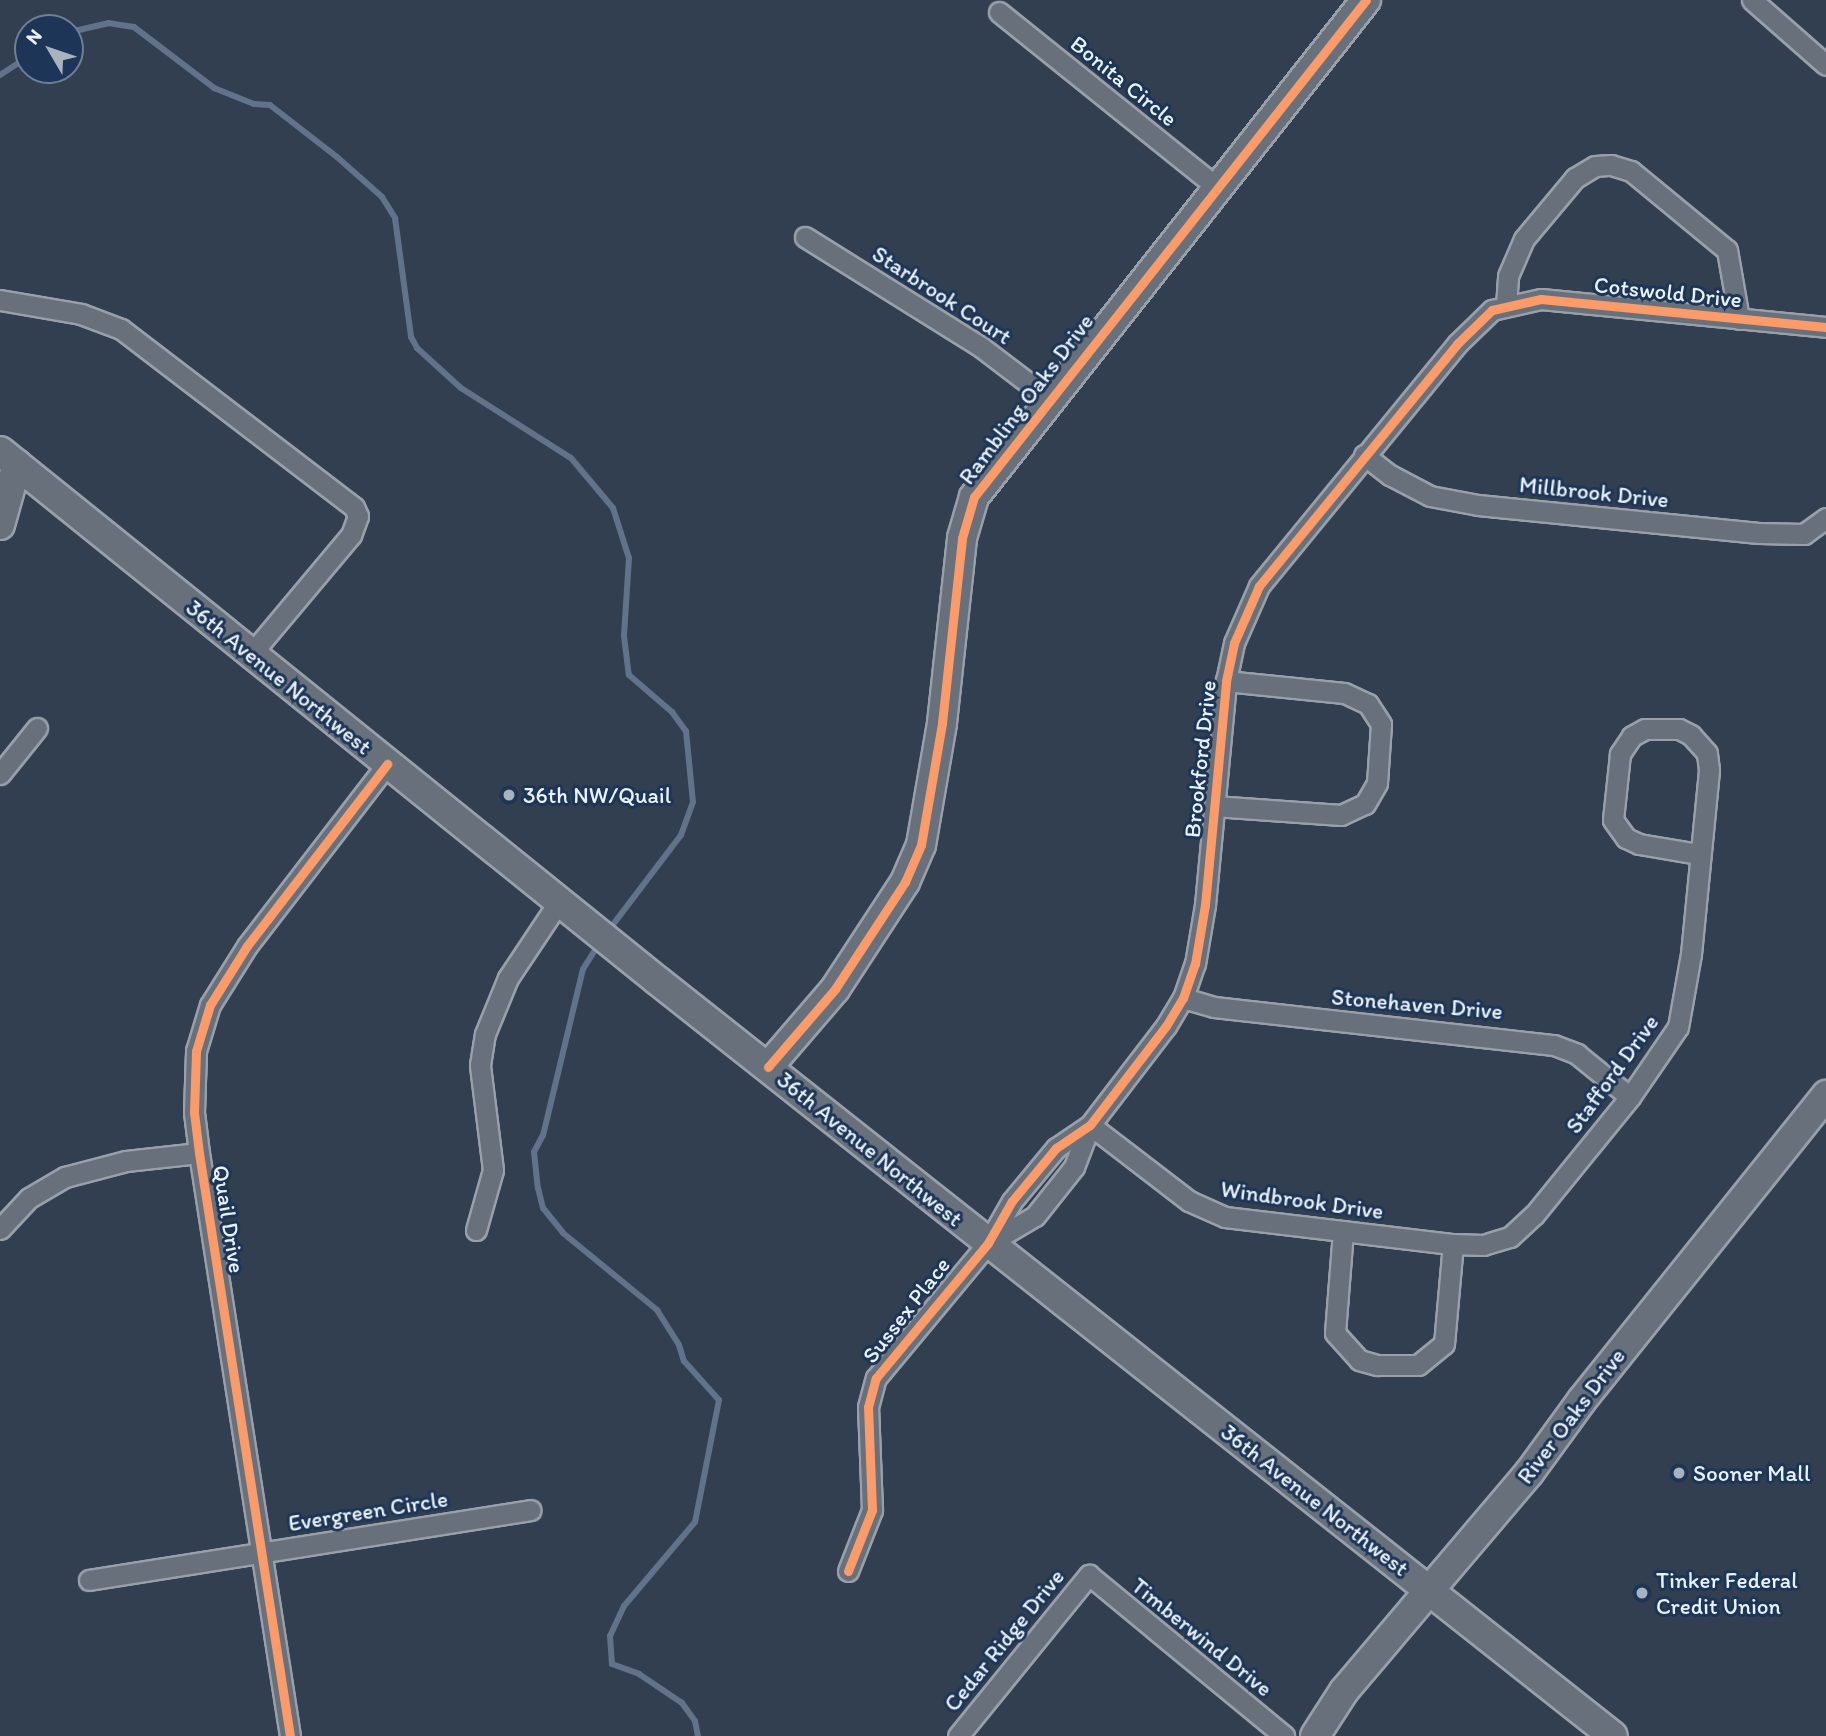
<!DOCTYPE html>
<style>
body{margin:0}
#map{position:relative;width:1826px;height:1736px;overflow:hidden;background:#323f50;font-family:Itim,sans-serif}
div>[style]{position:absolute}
.stream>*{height:6px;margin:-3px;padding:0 3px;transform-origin:3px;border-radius:3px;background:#60738a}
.roads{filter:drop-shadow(2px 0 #99a0aa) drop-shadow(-2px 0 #99a0aa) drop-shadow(0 2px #99a0aa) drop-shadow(0 -2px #99a0aa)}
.street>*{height:19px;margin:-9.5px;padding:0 9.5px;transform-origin:9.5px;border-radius:9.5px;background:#67707b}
.secondary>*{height:28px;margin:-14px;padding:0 14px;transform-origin:14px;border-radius:14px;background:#67707b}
.cycleway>*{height:9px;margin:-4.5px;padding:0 4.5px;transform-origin:4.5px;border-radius:4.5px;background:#fa9b69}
.dots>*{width:19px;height:19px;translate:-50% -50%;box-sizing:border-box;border:4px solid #1d3557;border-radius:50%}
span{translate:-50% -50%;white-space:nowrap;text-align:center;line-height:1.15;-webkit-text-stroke:6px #1d3557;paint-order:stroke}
.street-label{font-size:23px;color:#e8f1f8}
.poi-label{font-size:23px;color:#e8f1f8}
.left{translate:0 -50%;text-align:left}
.north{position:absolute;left:14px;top:14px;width:70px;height:70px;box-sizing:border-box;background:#1d3557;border:2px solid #6e8097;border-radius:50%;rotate:309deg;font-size:19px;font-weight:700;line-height:28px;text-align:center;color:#e8f1f8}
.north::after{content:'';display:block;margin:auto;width:24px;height:32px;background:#a8b3bd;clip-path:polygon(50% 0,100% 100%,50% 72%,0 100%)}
</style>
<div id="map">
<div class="stream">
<i style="left:70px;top:32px;width:39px;rotate:-13deg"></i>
<i style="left:108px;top:23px;width:26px;rotate:9deg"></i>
<i style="left:134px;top:27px;width:101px;rotate:37.3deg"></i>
<i style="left:214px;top:88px;width:43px;rotate:21.8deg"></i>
<i style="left:254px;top:104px;width:16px;rotate:4deg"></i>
<i style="left:270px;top:105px;width:85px;rotate:37.8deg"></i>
<i style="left:337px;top:157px;width:60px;rotate:41.6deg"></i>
<i style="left:382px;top:197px;width:25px;rotate:58deg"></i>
<i style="left:395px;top:218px;width:120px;rotate:82.3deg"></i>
<i style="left:411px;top:337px;width:13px;rotate:61deg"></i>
<i style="left:417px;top:348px;width:59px;rotate:42.3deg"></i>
<i style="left:461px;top:388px;width:130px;rotate:32.5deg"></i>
<i style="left:571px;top:458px;width:65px;rotate:50deg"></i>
<i style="left:613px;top:508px;width:52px;rotate:72.3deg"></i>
<i style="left:629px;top:558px;width:78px;rotate:93.7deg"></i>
<i style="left:624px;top:636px;width:39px;rotate:83deg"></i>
<i style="left:629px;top:675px;width:57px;rotate:40.7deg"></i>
<i style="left:672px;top:712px;width:24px;rotate:54deg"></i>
<i style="left:686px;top:731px;width:71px;rotate:84.4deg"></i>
<i style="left:693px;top:802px;width:35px;rotate:110deg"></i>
<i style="left:681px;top:835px;width:121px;rotate:127.2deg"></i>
<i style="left:0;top:75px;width:33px;rotate:-33deg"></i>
<i style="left:600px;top:942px;width:32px;rotate:122deg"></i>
<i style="left:583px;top:969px;width:171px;rotate:103.5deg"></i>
<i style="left:543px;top:1135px;width:19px;rotate:118deg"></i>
<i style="left:534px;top:1152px;width:36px;rotate:84deg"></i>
<i style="left:538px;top:1188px;width:21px;rotate:76deg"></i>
<i style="left:543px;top:1208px;width:32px;rotate:51deg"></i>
<i style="left:563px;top:1233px;width:122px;rotate:39.3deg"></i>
<i style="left:657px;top:1310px;width:41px;rotate:57.8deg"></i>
<i style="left:679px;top:1345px;width:17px;rotate:73deg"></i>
<i style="left:684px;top:1361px;width:52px;rotate:48.1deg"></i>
<i style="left:719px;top:1400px;width:124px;rotate:101.1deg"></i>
<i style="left:695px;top:1522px;width:110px;rotate:130.2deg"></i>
<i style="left:624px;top:1606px;width:33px;rotate:115deg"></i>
<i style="left:610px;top:1636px;width:28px;rotate:86deg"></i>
<i style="left:612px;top:1664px;width:29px;rotate:20deg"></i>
<i style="left:639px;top:1674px;width:52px;rotate:34deg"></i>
<i style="left:682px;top:1703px;width:22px;rotate:54deg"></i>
<i style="left:695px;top:1721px;width:15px;rotate:79deg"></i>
</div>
<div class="roads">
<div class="street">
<i style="left:1752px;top:0;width:98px;rotate:41.3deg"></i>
<i style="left:999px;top:12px;width:280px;rotate:38.8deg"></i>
<i style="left:805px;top:237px;width:208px;rotate:32deg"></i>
<i style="left:981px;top:347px;width:84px;rotate:37.3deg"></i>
<i style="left:0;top:300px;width:82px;rotate:9.8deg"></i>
<i style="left:81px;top:314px;width:43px;rotate:20.6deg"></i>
<i style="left:121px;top:329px;width:293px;rotate:37.4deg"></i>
<i style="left:354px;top:507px;width:10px;rotate:66deg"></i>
<i style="left:358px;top:516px;width:20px;rotate:110deg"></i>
<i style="left:351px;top:535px;width:155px;rotate:130deg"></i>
<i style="left:1506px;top:306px;width:30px;rotate:-86deg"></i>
<i style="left:1508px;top:276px;width:40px;rotate:-66.6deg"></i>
<i style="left:1524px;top:239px;width:80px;rotate:-50.1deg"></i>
<i style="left:1575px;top:178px;width:23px;rotate:-31deg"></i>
<i style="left:1595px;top:166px;width:16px;rotate:-4deg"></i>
<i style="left:1611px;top:165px;width:21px;rotate:17deg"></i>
<i style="left:1631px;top:171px;width:124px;rotate:39.5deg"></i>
<i style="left:1727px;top:250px;width:70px;rotate:80.1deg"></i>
<i style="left:1364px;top:455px;width:33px;rotate:38deg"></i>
<i style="left:1390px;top:475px;width:45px;rotate:27.7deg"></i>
<i style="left:1430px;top:496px;width:49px;rotate:10.6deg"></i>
<i style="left:1478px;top:505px;width:282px;rotate:5.7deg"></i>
<i style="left:1759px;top:533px;width:45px;rotate:1.3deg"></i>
<i style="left:1804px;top:534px;width:27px;rotate:-36deg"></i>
<i style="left:0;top:774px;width:59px;rotate:-51.2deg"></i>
<i style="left:1214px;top:806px;width:127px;rotate:4.1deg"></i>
<i style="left:1341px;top:815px;width:26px;rotate:-25deg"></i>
<i style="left:1365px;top:804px;width:24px;rotate:-60deg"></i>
<i style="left:1377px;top:783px;width:59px;rotate:-86.1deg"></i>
<i style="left:1381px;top:724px;width:24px;rotate:-123deg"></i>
<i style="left:1368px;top:704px;width:26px;rotate:-155deg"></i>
<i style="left:1344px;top:693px;width:119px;rotate:-174.2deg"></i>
<i style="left:1183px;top:998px;width:32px;rotate:16deg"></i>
<i style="left:1214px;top:1007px;width:342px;rotate:6.4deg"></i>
<i style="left:1554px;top:1045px;width:25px;rotate:21deg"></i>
<i style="left:1577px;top:1054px;width:68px;rotate:39.1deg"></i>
<i style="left:1090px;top:1125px;width:125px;rotate:37.5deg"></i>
<i style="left:1189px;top:1201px;width:39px;rotate:24deg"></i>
<i style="left:1225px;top:1217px;width:230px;rotate:6.8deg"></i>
<i style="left:1453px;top:1244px;width:30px;rotate:2deg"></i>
<i style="left:1483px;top:1245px;width:28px;rotate:-17deg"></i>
<i style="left:1510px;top:1237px;width:33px;rotate:-43deg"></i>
<i style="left:1534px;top:1215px;width:152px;rotate:-50.9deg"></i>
<i style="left:1630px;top:1097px;width:85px;rotate:-55.6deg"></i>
<i style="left:1678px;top:1027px;width:74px;rotate:-79.9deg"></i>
<i style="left:1691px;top:954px;width:185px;rotate:-84.4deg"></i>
<i style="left:1709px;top:770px;width:17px;rotate:-97deg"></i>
<i style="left:1707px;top:753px;width:24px;rotate:-132deg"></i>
<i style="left:1691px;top:735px;width:13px;rotate:-153deg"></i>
<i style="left:1679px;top:729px;width:34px;rotate:180deg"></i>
<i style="left:1645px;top:729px;width:15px;rotate:152deg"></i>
<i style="left:1632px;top:736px;width:22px;rotate:124deg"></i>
<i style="left:1620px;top:754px;width:66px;rotate:96.1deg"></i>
<i style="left:1613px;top:820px;width:22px;rotate:54deg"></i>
<i style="left:1626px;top:838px;width:14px;rotate:25deg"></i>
<i style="left:1639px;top:844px;width:61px;rotate:9.5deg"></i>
<i style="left:0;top:1229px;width:42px;rotate:-46.9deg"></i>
<i style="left:29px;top:1198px;width:42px;rotate:-30.3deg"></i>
<i style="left:65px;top:1177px;width:63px;rotate:-14.7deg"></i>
<i style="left:126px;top:1161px;width:73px;rotate:-6.3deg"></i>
<i style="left:476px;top:1230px;width:62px;rotate:-74.2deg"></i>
<i style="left:493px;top:1170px;width:106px;rotate:-97.1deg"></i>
<i style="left:480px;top:1065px;width:31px;rotate:-81deg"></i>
<i style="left:485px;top:1034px;width:61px;rotate:-67.7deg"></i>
<i style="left:508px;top:978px;width:94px;rotate:-56.3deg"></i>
<i style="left:1343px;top:1231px;width:102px;rotate:94.5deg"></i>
<i style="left:1335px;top:1333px;width:36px;rotate:48deg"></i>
<i style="left:1359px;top:1360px;width:19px;rotate:16deg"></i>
<i style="left:1377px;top:1365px;width:41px"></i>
<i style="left:1418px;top:1365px;width:33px;rotate:-39deg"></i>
<i style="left:1444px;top:1344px;width:100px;rotate:-84.9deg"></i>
<i style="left:989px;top:1243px;width:53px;rotate:-30.4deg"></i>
<i style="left:1035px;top:1216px;width:63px;rotate:-51.5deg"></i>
<i style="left:1074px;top:1167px;width:45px;rotate:-69.1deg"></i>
<i style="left:848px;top:1571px;width:66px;rotate:-68.5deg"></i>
<i style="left:872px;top:1510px;width:103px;rotate:-92.2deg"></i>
<i style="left:868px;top:1407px;width:30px;rotate:-75deg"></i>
<i style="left:876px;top:1378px;width:175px;rotate:-50.3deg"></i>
<i style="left:988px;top:1243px;width:48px;rotate:-60.3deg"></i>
<i style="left:1012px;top:1201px;width:69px;rotate:-50.3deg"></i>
<i style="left:1056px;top:1148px;width:41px;rotate:-34.1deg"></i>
<i style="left:1090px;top:1125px;width:125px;rotate:-52.5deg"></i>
<i style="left:1166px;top:1026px;width:33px;rotate:-59deg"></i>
<i style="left:1183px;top:998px;width:36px;rotate:-71deg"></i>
<i style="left:1195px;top:964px;width:60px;rotate:-80.4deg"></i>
<i style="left:1205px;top:905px;width:225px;rotate:-84.6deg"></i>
<i style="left:1226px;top:681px;width:39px;rotate:-78deg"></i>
<i style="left:1234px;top:643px;width:62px;rotate:-66.3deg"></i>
<i style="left:1259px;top:586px;width:313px;rotate:-50.7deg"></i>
<i style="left:1457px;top:344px;width:49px;rotate:-44.2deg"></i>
<i style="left:1492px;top:310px;width:50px;rotate:-12.7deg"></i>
<i style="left:1541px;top:299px;width:286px;rotate:5.6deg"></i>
<i style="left:89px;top:1580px;width:447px;rotate:-9deg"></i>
<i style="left:290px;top:1736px;width:590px;rotate:-98.87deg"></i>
<i style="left:199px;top:1153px;width:41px;rotate:-97deg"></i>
<i style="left:194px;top:1112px;width:61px;rotate:-88.1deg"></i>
<i style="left:196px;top:1051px;width:48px;rotate:-73.1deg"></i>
<i style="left:210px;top:1005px;width:70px;rotate:-57.9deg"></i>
<i style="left:247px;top:946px;width:230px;rotate:-52.4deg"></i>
<i style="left:958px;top:1736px;width:208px;rotate:-50.9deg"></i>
<i style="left:1089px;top:1575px;width:253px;rotate:39.5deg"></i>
</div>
<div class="secondary">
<i style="left:0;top:451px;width:845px;rotate:38.85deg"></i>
<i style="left:658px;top:981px;width:1217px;rotate:38.33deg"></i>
<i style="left:0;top:525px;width:63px;rotate:-74.4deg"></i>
<i style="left:768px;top:1067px;width:103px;rotate:-49.3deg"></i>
<i style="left:835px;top:989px;width:128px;rotate:-56.8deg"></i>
<i style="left:905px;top:882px;width:40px;rotate:-66.6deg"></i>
<i style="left:921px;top:845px;width:124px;rotate:-80.2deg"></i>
<i style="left:942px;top:723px;width:186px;rotate:-83.8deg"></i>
<i style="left:962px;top:538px;width:43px;rotate:-73.7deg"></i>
<i style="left:974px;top:497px;width:633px;rotate:-51.74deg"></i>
<i style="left:1315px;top:1736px;width:54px;rotate:-57.2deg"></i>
<i style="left:1344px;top:1691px;width:286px;rotate:-49.7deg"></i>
<i style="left:1529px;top:1473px;width:90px;rotate:-54deg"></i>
<i style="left:1582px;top:1400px;width:391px;rotate:-51.3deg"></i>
</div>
</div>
<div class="cycleway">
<i style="left:768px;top:1067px;width:103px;rotate:-49.3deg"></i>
<i style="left:835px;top:989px;width:128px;rotate:-56.8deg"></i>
<i style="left:905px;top:882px;width:40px;rotate:-66.6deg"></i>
<i style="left:921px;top:845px;width:124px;rotate:-80.2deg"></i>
<i style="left:942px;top:723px;width:186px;rotate:-83.8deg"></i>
<i style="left:962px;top:538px;width:43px;rotate:-73.7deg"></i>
<i style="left:974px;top:497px;width:633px;rotate:-51.74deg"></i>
<i style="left:848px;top:1571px;width:66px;rotate:-68.5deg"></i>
<i style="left:872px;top:1510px;width:103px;rotate:-92.2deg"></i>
<i style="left:868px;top:1407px;width:30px;rotate:-75deg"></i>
<i style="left:876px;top:1378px;width:175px;rotate:-50.3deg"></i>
<i style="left:988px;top:1243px;width:48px;rotate:-60.3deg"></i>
<i style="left:1012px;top:1201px;width:69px;rotate:-50.3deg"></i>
<i style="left:1056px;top:1148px;width:41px;rotate:-34.1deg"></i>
<i style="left:1090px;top:1125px;width:125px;rotate:-52.5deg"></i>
<i style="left:1166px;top:1026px;width:33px;rotate:-59deg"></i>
<i style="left:1183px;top:998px;width:36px;rotate:-71deg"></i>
<i style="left:1195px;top:964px;width:60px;rotate:-80.4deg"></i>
<i style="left:1205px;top:905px;width:225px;rotate:-84.6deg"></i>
<i style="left:1226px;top:681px;width:39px;rotate:-78deg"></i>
<i style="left:1234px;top:643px;width:62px;rotate:-66.3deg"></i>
<i style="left:1259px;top:586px;width:313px;rotate:-50.7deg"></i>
<i style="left:1457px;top:344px;width:49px;rotate:-44.2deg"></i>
<i style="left:1492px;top:310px;width:50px;rotate:-12.7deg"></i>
<i style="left:1541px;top:299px;width:286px;rotate:5.6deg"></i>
<i style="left:290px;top:1736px;width:590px;rotate:-98.87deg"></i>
<i style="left:199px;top:1153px;width:41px;rotate:-97deg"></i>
<i style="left:194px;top:1112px;width:61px;rotate:-88.1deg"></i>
<i style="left:196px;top:1051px;width:48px;rotate:-73.1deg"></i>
<i style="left:210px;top:1005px;width:70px;rotate:-57.9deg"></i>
<i style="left:247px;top:946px;width:230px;rotate:-52.4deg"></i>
</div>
<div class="dots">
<i style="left:509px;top:795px;background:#a8b3bd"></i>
<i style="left:1679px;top:1473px;background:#a8b3bd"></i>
<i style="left:1642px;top:1593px;background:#a8b3bd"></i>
</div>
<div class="street-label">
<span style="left:1124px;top:81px;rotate:39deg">Bonita Circle</span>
<span style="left:1668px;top:292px;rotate:6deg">Cotswold Drive</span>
<span style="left:942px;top:295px;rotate:33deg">Starbrook Court</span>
<span style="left:1026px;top:399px;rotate:-53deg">Rambling Oaks Drive</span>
<span style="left:1594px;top:492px;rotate:6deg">Millbrook Drive</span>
<span style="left:279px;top:677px;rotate:39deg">36th Avenue Northwest</span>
<span style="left:1200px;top:759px;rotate:-84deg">Brookford Drive</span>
<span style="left:1417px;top:1004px;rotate:5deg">Stonehaven Drive</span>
<span style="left:1612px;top:1074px;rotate:-54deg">Stafford Drive</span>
<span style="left:870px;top:1149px;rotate:39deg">36th Avenue Northwest</span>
<span style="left:1302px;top:1200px;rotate:8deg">Windbrook Drive</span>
<span style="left:229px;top:1219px;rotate:81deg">Quail Drive</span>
<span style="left:906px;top:1310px;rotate:-52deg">Sussex Place</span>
<span style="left:1571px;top:1416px;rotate:-53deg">River Oaks Drive</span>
<span style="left:1315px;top:1500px;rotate:38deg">36th Avenue Northwest</span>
<span style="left:368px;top:1511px;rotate:-9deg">Evergreen Circle</span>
<span style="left:1202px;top:1637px;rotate:39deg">Timberwind Drive</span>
<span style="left:1004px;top:1640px;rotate:-51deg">Cedar Ridge Drive</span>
</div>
<div class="poi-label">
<span class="left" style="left:523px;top:795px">36th NW/Quail</span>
<span class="left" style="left:1693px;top:1473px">Sooner Mall</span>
<span class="left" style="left:1656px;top:1593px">Tinker Federal<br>Credit Union</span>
</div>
<div class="north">N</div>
</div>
